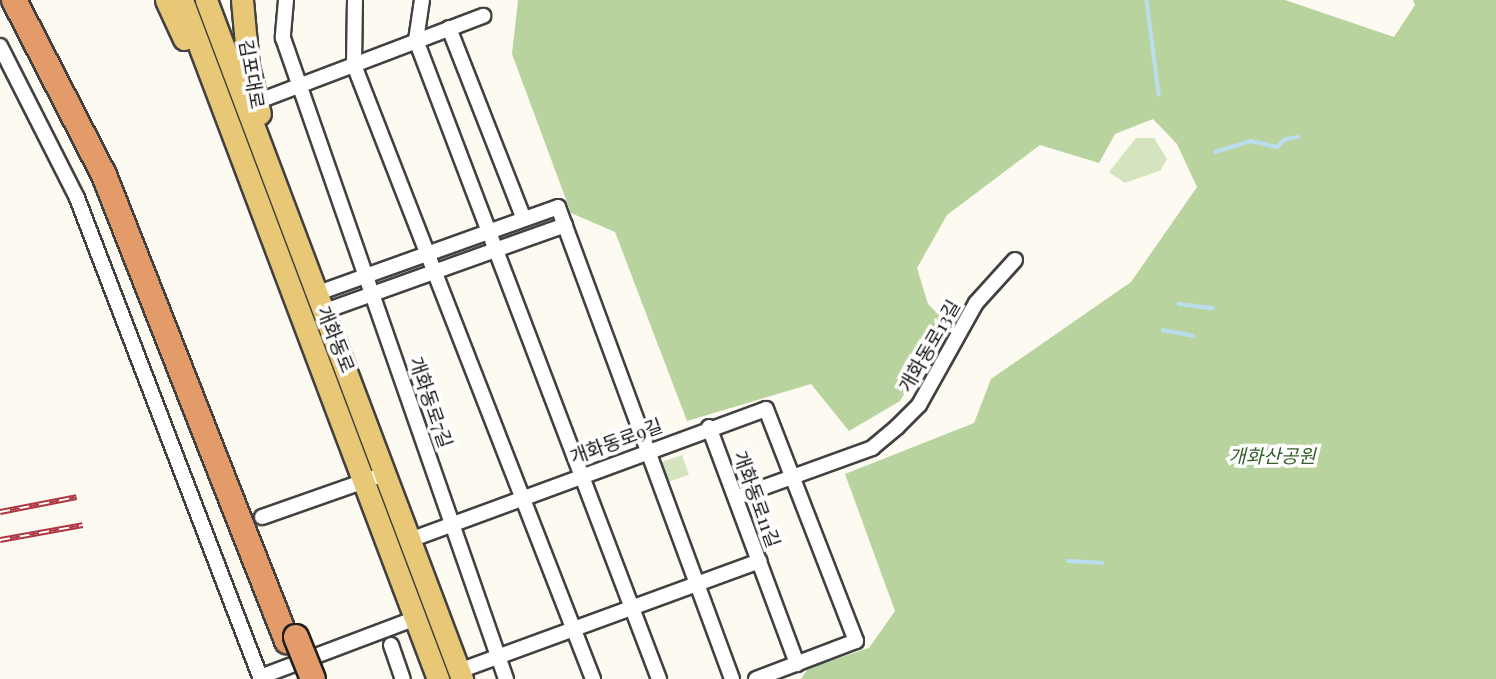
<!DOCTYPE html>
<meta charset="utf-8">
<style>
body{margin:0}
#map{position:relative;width:1496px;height:679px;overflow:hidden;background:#fdfaf1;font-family:"Playfair Display","Noto Sans KR",serif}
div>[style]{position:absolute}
.green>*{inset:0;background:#d3e4be;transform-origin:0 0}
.forest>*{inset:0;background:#b9d39f}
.stream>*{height:3.5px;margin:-1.75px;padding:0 1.75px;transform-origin:1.75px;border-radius:1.75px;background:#bbdeef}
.roads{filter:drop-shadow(2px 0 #414141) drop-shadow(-2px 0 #414141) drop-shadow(0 2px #414141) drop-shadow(0 -2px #414141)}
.street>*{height:14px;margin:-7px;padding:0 7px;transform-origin:7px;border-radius:7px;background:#fff}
.primary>*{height:21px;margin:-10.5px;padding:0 10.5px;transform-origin:10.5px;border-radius:10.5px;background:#e8c776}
.highway>*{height:24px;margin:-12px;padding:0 12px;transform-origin:12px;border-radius:12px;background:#e39b69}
.rail>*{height:6px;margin-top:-3px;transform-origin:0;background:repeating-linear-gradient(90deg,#fff 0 10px,#ad3641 0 20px);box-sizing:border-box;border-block:2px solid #ad3641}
.bridges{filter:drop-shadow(2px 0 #1f1f1f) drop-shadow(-2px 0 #1f1f1f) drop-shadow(0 2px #1f1f1f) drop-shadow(0 -2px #1f1f1f)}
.highway-bridge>*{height:24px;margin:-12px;padding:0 12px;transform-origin:12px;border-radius:12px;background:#e39b69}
span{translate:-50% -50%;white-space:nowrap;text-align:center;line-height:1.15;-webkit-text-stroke:7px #fff;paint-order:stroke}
.street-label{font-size:19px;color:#0e0e0e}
.park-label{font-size:19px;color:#345e26;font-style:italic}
</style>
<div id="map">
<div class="green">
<i style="clip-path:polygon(1136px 138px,1154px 138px,1167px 159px,1161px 170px,1125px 183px,1109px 172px)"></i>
<i style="left:682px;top:455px;width:21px;height:23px;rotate:71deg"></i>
</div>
<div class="forest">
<i style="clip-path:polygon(518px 0,1285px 0,1394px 37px,1415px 5px,1413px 0,1496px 0,1496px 679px,801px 679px,808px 668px,869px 648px,895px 611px,845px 474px,974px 423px,991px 379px,1131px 282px,1197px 187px,1177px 144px,1153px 119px,1115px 134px,1099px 163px,1040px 145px,947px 215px,917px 268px,928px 304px,948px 324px,900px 401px,849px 431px,811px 384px,687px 421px,615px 232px,571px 213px,512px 54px)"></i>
</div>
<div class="stream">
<i style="left:1147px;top:0;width:95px;rotate:82.7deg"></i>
<i style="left:1215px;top:152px;width:38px;rotate:-17deg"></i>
<i style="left:1251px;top:141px;width:27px;rotate:13deg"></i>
<i style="left:1277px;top:147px;width:12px;rotate:-42deg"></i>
<i style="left:1286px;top:139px;width:12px;rotate:-9deg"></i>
<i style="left:1179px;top:304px;width:34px;rotate:7deg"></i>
<i style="left:1163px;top:330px;width:31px;rotate:11deg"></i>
<i style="left:1068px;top:561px;width:34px;rotate:3deg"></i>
</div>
<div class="roads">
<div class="street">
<i style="left:286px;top:0;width:38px;rotate:95deg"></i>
<i style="left:283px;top:38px;width:679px;rotate:70.82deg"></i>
<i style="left:355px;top:0;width:65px;rotate:90.9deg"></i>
<i style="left:354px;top:65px;width:659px;rotate:68.73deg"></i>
<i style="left:422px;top:0;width:40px;rotate:98.5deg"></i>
<i style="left:416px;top:40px;width:684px;rotate:69.18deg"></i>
<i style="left:449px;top:28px;width:205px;rotate:68.6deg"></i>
<i style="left:0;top:46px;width:170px;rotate:63.1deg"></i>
<i style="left:77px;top:198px;width:515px;rotate:69.07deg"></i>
<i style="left:259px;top:101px;width:240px;rotate:-20.8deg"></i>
<i style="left:318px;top:293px;width:255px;rotate:-19.7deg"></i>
<i style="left:558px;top:207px;width:503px;rotate:69.76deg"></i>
<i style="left:325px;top:311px;width:255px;rotate:-19.7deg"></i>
<i style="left:709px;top:427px;width:253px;rotate:69.6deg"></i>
<i style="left:737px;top:497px;width:144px;rotate:-19.9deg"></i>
<i style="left:872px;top:448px;width:33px;rotate:-40deg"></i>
<i style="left:897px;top:427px;width:31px;rotate:-45deg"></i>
<i style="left:919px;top:405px;width:117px;rotate:-60.8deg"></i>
<i style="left:976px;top:303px;width:58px;rotate:-47.8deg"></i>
<i style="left:262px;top:517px;width:130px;rotate:-19.3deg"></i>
<i style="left:410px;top:540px;width:379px;rotate:-20.2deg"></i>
<i style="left:766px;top:409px;width:249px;rotate:68.8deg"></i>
<i style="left:856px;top:641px;width:107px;rotate:159.2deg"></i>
<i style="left:391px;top:645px;width:36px;rotate:71deg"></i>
<i style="left:459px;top:671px;width:320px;rotate:-20.1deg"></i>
<i style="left:260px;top:677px;width:167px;rotate:-20.7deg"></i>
</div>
<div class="primary">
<i style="left:166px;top:0;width:43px;rotate:65.2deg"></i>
<i style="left:182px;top:0;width:726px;rotate:69.34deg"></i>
<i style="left:206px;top:0;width:726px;rotate:69.34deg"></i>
<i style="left:242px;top:0;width:66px;rotate:84.8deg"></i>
<i style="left:248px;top:66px;width:49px;rotate:76deg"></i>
</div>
<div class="highway">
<i style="left:14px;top:0;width:197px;rotate:62.8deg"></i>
<i style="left:104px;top:175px;width:501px;rotate:68.56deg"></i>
</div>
</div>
<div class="rail">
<i style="left:0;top:512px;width:78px;rotate:-11deg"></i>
<i style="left:0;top:540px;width:84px;rotate:-10.2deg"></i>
</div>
<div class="bridges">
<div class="highway-bridge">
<i style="left:296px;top:637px;width:45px;rotate:68deg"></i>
</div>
</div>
<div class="street-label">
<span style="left:252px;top:74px;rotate:80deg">김포대로</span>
<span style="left:336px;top:339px;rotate:68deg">개화동로</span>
<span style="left:929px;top:346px;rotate:-60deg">개화동로13길</span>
<span style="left:431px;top:402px;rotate:71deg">개화동로7길</span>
<span style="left:616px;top:441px;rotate:-20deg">개화동로9길</span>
<span style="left:757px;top:499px;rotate:70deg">개화동로11길</span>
</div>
<div class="park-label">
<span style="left:1272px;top:456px">개화산공원</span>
</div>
</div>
